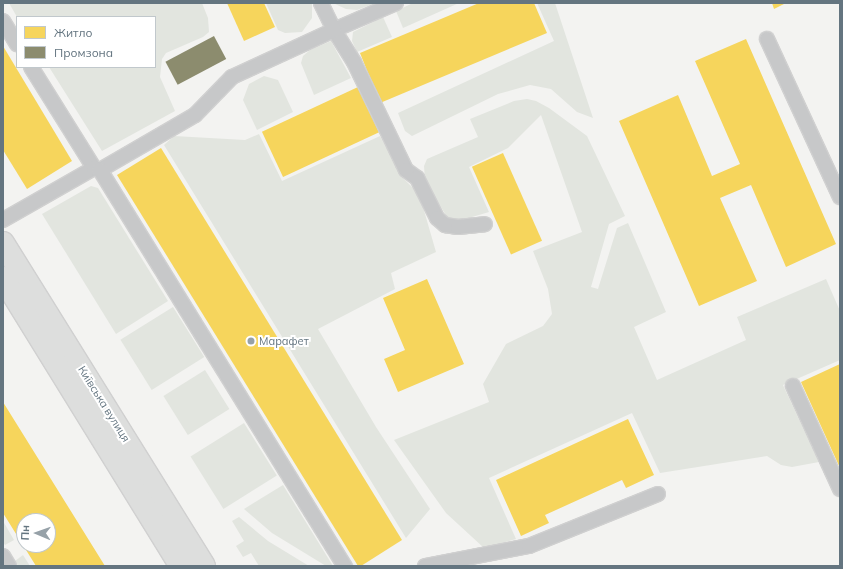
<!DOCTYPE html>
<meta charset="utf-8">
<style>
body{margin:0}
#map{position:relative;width:843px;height:569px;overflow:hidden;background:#f3f3f1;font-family:Mulish,sans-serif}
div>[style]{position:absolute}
.green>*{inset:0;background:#e2e5df;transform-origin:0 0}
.homes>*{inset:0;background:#f6d55c;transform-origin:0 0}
.industry>*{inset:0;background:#8c8c6e;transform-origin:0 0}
.roads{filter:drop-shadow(1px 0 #d0d0d0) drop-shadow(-1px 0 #d0d0d0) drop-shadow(0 1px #d0d0d0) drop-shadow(0 -1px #d0d0d0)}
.lane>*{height:14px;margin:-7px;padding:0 7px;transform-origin:7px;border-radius:7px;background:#c7c8c9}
.primary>*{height:22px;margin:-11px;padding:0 11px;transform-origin:11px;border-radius:11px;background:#dddedd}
.dots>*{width:11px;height:11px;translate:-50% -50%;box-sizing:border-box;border:2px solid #fff;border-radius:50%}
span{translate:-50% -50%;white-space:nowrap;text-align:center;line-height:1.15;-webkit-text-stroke:4px #fff;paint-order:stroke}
.poi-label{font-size:11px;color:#647580}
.left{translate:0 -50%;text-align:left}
.street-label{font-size:11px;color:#647580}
.frame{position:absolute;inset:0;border:4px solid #647580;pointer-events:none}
.legend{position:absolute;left:16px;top:16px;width:140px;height:52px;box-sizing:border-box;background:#fff;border:1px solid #c1c8cc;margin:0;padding:5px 7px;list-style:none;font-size:12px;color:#647580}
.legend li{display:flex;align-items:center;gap:8px;height:20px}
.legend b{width:20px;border:1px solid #c1c8cc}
.north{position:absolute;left:16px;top:513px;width:40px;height:40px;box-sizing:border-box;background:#fff;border:1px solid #c1c8cc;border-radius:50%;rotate:272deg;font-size:11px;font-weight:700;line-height:16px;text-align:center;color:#647580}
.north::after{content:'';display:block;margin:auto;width:14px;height:18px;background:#96a1a8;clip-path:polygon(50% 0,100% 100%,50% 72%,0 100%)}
</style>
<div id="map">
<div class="green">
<i style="clip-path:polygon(9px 3px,202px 3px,208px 18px,209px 32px,203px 37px,166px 53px,162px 59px,160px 77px,175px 111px,102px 151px,49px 67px,155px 67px,155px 17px,17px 17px)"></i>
<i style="clip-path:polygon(266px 3px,312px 3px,312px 18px,302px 32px,285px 33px,278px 30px)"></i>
<i style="clip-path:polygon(333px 3px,376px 3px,357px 10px,346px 9px)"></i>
<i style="clip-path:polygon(413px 3px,459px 3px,403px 28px,396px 11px)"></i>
<i style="clip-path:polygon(537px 3px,555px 3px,593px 118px,577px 112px,551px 89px,530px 85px,498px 94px,412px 136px,405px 131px,398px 113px,554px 41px)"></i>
<i style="clip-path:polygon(383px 17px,392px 37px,357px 52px,352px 41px,353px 32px)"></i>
<i style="clip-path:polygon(331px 41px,351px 78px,314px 95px,301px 63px,303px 56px,310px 50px)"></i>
<i style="clip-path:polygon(264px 76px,278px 80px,293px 112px,257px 130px,243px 100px,249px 84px)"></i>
<i style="clip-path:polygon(527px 99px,536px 101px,549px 108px,587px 136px,625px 216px,609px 224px,591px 287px,598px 289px,617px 228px,628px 223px,666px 312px,634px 327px,657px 380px,746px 340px,737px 317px,826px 279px,840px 311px,840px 360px,783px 385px,819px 462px,792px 467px,781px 465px,767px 456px,660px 473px,632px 413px,489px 478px,516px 539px,484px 548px,446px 513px,394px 440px,489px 402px,483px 384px,506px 344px,543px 326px,552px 314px,548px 289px,533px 251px,582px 232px,541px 115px,508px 148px,469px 167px,489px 212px,462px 220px,447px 217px,425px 181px,424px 166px,427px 159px,478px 137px,470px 119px,514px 101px)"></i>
<i style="clip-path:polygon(259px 134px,282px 181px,380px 136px,401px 176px,414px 189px,423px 207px,436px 252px,391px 273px,395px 289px,318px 329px,376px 427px,430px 509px,406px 538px,164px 145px,174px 136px,245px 140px)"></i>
<i style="clip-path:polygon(91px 186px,98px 188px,168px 301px,116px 334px,42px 214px)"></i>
<i style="left:173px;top:307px;width:59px;height:62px;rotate:58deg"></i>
<i style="left:205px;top:370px;width:46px;height:49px;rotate:58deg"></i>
<i style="left:244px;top:423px;width:62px;height:63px;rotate:58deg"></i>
<i style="clip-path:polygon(283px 485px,333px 566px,326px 566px,272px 533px,244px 509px)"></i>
<i style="clip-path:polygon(239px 517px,268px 541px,309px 566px,259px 566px,251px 553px,243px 557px,236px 546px,244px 541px,232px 521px)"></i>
<i style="clip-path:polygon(3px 521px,14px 540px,5px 545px,3px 542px)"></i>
<i style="clip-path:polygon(23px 555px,30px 566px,18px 566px,15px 561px)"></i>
</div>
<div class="homes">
<i style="clip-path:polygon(227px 3px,264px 3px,275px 27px,244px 41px)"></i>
<i style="clip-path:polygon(479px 3px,534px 3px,547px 33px,380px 103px,360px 53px)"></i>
<i style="clip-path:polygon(772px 3px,786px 3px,774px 9px)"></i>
<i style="clip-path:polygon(746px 39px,836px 244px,786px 267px,751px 185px,720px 198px,757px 281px,699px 306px,619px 121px,678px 95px,712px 176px,740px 164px,695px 61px)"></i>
<i style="clip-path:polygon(3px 46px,72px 161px,27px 189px,3px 150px)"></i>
<i style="left:358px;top:87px;width:50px;height:106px;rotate:65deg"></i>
<i style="clip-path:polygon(161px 148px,402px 540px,361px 566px,358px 566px,117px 175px)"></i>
<i style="left:503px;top:153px;width:96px;height:34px;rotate:66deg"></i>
<i style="clip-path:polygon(427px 279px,464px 364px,398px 392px,384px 359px,405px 350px,383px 298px)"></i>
<i style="clip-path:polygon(840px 364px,840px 468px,801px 382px)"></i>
<i style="clip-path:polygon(evenodd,3px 402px,105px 566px,36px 566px,3px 513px,3px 402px,24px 521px,48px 521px,48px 545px,24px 545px,24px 521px)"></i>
<i style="clip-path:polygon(628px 419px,654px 475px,626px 488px,622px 480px,545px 515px,549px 523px,521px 536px,496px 480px)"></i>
</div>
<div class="industry">
<i style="left:214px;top:36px;width:26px;height:55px;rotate:62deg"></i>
</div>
<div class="roads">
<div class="lane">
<i style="left:396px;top:3px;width:68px;rotate:156.5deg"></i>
<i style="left:334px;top:30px;width:38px;rotate:58deg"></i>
<i style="left:354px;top:62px;width:120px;rotate:64.3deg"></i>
<i style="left:406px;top:170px;width:14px;rotate:36deg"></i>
<i style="left:417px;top:178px;width:45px;rotate:63.4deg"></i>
<i style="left:437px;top:218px;width:11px;rotate:41deg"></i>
<i style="left:445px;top:225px;width:13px;rotate:9deg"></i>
<i style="left:458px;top:227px;width:27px;rotate:-6deg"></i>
<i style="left:3px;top:21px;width:27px;rotate:59deg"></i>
<i style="left:767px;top:39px;width:174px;rotate:65.2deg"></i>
<i style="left:31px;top:67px;width:119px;rotate:58deg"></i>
<i style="left:100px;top:170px;width:110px;rotate:-30.1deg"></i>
<i style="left:195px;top:115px;width:53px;rotate:-45.8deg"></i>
<i style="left:232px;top:77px;width:112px;rotate:-24.7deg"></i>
<i style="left:334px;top:30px;width:30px;rotate:-116deg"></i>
<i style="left:3px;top:220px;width:105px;rotate:-29.7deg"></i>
<i style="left:94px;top:168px;width:6px;rotate:18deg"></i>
<i style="left:100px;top:170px;width:466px;rotate:58.3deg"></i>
<i style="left:793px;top:386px;width:113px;rotate:65.5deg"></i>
<i style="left:3px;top:556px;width:12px;rotate:59deg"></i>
<i style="left:425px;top:566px;width:106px;rotate:-10.9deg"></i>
<i style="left:529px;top:546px;width:139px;rotate:-22deg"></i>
</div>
<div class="primary">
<i style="left:3px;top:243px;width:380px;rotate:58.1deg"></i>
<i style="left:3px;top:278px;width:339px;rotate:58.3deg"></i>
</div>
</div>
<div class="dots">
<i style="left:251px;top:341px;background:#96a1a8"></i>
</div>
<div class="poi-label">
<span class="left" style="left:259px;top:341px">Марафет</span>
</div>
<div class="street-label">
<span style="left:104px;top:404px;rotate:58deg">Київська вулиця</span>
</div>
<div class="frame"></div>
<ul class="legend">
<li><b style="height:11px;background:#f6d55c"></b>Житло</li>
<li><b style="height:11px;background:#8c8c6e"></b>Промзона</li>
</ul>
<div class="north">Пн</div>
</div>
